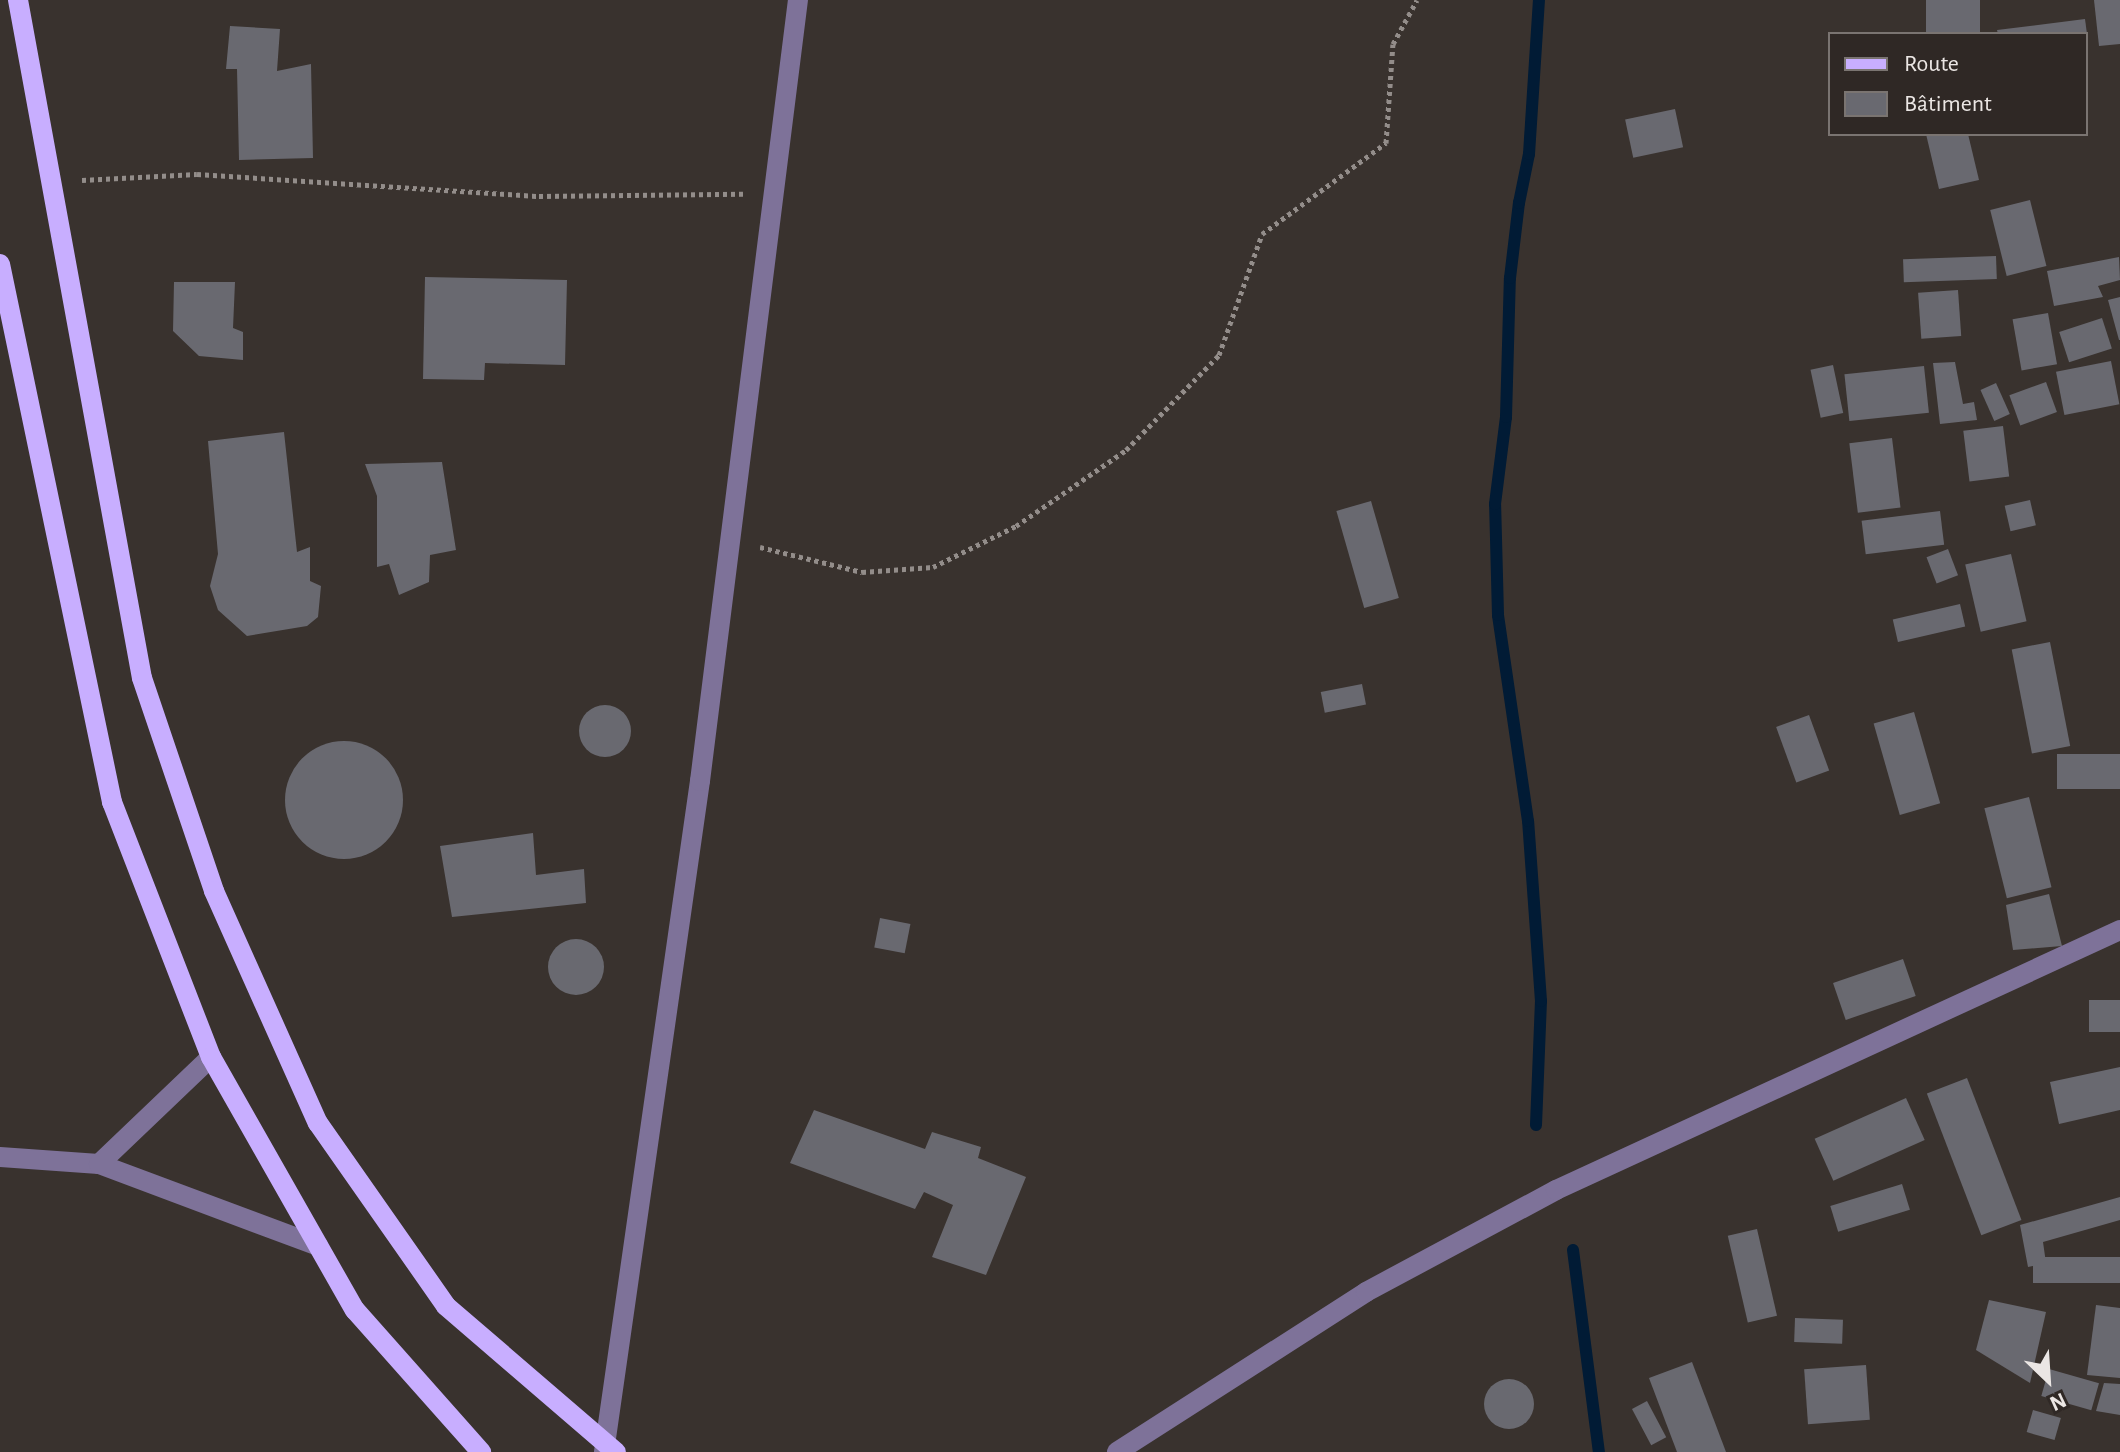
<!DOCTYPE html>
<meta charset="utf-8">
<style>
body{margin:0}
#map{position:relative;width:2120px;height:1452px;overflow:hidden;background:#39322e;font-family:"Alegreya Sans",sans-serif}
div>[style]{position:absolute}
.stream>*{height:12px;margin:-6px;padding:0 6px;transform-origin:6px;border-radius:6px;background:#011b35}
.building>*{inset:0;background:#696970;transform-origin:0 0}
.round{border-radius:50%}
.path>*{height:5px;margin-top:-2.5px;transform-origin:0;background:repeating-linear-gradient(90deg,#938d8a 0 4px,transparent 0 8px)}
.minor>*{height:20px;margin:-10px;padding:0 10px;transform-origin:10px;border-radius:10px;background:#7e7299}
.major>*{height:20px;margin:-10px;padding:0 10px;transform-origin:10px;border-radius:10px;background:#c8aeff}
span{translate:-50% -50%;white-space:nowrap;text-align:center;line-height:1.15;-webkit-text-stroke:8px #2f2825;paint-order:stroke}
.legend{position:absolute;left:1828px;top:32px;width:260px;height:104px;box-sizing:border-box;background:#2f2825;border:2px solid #7a7471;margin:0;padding:10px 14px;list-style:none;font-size:24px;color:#ebe6e4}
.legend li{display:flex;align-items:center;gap:16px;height:40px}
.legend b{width:40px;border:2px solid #7a7471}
.north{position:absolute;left:2008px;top:1340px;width:80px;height:80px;-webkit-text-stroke:6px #2f2825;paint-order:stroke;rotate:155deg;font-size:22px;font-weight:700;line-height:32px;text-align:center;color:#ebe6e4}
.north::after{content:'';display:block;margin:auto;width:28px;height:36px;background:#ebe6e4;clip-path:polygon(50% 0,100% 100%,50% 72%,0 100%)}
</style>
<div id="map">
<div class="stream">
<i style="left:1536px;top:1125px;width:124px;rotate:-87.7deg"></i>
<i style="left:1541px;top:1001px;width:180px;rotate:-94.1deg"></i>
<i style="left:1528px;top:821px;width:208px;rotate:-98.3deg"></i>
<i style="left:1498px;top:615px;width:111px;rotate:-91.5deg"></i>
<i style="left:1495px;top:504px;width:88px;rotate:-82.8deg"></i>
<i style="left:1506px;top:417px;width:139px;rotate:-88.4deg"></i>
<i style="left:1510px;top:278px;width:76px;rotate:-83.2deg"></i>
<i style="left:1519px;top:203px;width:50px;rotate:-78.5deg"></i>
<i style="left:1529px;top:154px;width:154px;rotate:-86.3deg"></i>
<i style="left:1573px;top:1250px;width:204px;rotate:82.7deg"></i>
</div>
<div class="building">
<i style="left:1926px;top:0;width:54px;height:34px"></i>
<i style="clip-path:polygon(2094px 0,2120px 0,2120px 44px,2099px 46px)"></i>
<i style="clip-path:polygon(2085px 19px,2087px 34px,1998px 34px,1997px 30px)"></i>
<i style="clip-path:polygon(230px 26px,280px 29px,277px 71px,311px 64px,313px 158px,239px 160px,237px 69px,226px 69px)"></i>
<i style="left:1675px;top:109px;width:39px;height:51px;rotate:78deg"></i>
<i style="clip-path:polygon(1926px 134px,1968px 134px,1979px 180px,1939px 189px)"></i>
<i style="left:2030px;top:200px;width:68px;height:41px;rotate:76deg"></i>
<i style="left:1996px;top:256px;width:23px;height:93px;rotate:88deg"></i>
<i style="clip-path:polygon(2119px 257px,2120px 280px,2098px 286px,2103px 297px,2054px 306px,2047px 271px)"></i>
<i style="clip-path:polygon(425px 277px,567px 280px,565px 365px,485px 363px,484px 380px,423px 379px)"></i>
<i style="clip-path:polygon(174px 282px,235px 282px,233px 328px,243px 332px,243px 360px,199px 356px,173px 331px)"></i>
<i style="left:1958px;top:290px;width:46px;height:40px;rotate:86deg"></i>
<i style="clip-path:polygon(2120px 297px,2120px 340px,2119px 340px,2108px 300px)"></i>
<i style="left:2048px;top:313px;width:52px;height:36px;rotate:80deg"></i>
<i style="left:2102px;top:318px;width:32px;height:45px;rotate:72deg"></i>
<i style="left:2111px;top:361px;width:44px;height:56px;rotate:79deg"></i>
<i style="clip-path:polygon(1955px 362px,1963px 404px,1974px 402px,1977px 420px,1940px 424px,1933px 363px)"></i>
<i style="left:1833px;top:365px;width:49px;height:23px;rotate:78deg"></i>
<i style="left:1924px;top:366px;width:47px;height:80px;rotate:84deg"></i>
<i style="left:2046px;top:382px;width:32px;height:39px;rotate:70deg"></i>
<i style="left:1996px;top:383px;width:34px;height:17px;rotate:66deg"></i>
<i style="left:2003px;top:426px;width:51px;height:40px;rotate:83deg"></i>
<i style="clip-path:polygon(284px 432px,297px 552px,310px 547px,310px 581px,321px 586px,318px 617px,307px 626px,247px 636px,218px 610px,210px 586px,218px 554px,208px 441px)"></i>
<i style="left:1892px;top:438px;width:70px;height:43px;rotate:83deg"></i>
<i style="clip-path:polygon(442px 462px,456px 550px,430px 555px,429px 582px,399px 595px,389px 564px,377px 567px,377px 496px,365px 464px)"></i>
<i style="left:2030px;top:500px;width:26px;height:26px;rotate:77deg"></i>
<i style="left:1371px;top:501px;width:101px;height:36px;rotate:74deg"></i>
<i style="left:1940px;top:511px;width:34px;height:79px;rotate:83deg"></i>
<i style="left:1948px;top:549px;width:28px;height:23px;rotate:69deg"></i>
<i style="left:2011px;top:554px;width:69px;height:47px;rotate:77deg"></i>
<i style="left:1960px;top:604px;width:23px;height:69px;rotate:77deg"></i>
<i style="left:2050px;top:642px;width:106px;height:39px;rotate:79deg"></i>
<i style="left:1362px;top:684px;width:21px;height:42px;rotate:79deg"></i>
<i class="round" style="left:579px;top:705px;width:52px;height:52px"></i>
<i style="left:1914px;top:712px;width:95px;height:42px;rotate:74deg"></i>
<i style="left:1809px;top:715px;width:59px;height:35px;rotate:70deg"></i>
<i class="round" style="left:285px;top:741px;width:118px;height:118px"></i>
<i style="left:2120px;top:754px;width:35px;height:63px;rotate:90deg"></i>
<i style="left:2029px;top:797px;width:93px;height:46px;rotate:76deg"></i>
<i style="clip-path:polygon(533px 833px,536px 875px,584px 869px,586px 903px,452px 917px,440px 846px)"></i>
<i style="clip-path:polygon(2049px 894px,2062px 946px,2013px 950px,2006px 905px)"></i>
<i style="left:880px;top:918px;width:31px;height:30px;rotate:11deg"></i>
<i class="round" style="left:548px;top:939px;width:56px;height:56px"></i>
<i style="left:1903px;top:959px;width:39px;height:74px;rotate:71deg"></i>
<i style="left:2120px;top:1000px;width:32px;height:31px;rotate:90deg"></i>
<i style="clip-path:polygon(2120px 1067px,2120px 1110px,2059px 1124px,2050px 1082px)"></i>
<i style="left:1967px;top:1078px;width:152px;height:43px;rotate:69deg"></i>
<i style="left:1906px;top:1098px;width:46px;height:100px;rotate:66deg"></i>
<i style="clip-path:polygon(814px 1110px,925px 1149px,932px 1132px,981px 1147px,978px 1158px,1026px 1177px,986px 1275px,932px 1257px,953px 1205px,924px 1192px,915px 1209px,790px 1163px)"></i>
<i style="left:1902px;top:1184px;width:27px;height:75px;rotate:73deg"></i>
<i style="clip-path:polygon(2120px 1197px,2120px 1220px,2043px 1242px,2046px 1263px,2028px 1267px,2020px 1225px)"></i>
<i style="left:1757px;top:1229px;width:89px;height:30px;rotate:77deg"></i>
<i style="left:2120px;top:1257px;width:26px;height:87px;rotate:90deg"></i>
<i style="clip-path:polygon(1989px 1300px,2046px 1312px,2030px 1383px,1976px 1350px)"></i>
<i style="clip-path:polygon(2096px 1305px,2120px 1308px,2120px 1378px,2087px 1375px)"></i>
<i style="left:1795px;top:1318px;width:48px;height:24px;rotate:2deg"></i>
<i style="clip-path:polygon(1692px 1362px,1726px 1452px,1677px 1452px,1649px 1378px)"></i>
<i style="left:1866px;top:1365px;width:55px;height:62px;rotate:86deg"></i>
<i style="left:2049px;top:1369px;width:52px;height:28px;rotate:16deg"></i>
<i class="round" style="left:1484px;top:1379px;width:50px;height:50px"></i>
<i style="clip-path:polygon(2104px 1383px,2120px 1384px,2120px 1415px,2096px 1411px)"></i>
<i style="left:1647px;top:1401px;width:41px;height:17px;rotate:62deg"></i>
<i style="left:2033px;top:1410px;width:29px;height:23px;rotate:16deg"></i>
</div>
<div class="path">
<i style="left:82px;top:180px;width:115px;rotate:-3deg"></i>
<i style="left:197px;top:174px;width:343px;rotate:3.7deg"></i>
<i style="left:539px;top:196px;width:204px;rotate:-0.6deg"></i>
<i style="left:760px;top:547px;width:105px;rotate:13.8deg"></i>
<i style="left:862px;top:572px;width:71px;rotate:-4deg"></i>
<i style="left:933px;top:567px;width:93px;rotate:-26.3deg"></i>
<i style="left:1016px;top:526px;width:134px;rotate:-34.6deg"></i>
<i style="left:1126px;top:450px;width:133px;rotate:-45.6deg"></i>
<i style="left:1219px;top:355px;width:128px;rotate:-70.4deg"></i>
<i style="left:1262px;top:234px;width:154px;rotate:-36.3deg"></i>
<i style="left:1386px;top:143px;width:99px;rotate:-86deg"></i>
<i style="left:1393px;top:44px;width:50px;rotate:-61.4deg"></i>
</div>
<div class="minor">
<i style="left:0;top:1157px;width:99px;rotate:4deg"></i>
<i style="left:99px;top:1164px;width:234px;rotate:20.5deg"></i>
<i style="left:99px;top:1164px;width:155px;rotate:-43.7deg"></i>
<i style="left:604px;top:1452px;width:678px;rotate:-81.86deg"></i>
<i style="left:700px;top:781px;width:787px;rotate:-82.85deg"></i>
<i style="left:1117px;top:1452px;width:296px;rotate:-32.7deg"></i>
<i style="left:1366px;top:1292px;width:216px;rotate:-28.2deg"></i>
<i style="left:1556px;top:1190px;width:621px;rotate:-24.75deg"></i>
</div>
<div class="major">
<i style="left:18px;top:0;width:689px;rotate:79.64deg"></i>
<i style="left:142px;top:678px;width:225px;rotate:71.3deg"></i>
<i style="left:214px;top:891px;width:254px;rotate:65.9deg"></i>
<i style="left:318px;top:1123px;width:223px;rotate:55deg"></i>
<i style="left:446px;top:1306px;width:224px;rotate:40.7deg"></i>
<i style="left:0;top:264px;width:550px;rotate:78.24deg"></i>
<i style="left:112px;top:802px;width:274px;rotate:68.8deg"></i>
<i style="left:211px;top:1057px;width:291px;rotate:60.4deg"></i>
<i style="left:355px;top:1310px;width:190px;rotate:48.4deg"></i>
</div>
<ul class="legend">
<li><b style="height:10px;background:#c8aeff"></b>Route</li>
<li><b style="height:22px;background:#696970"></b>Bâtiment</li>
</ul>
<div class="north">N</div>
</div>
